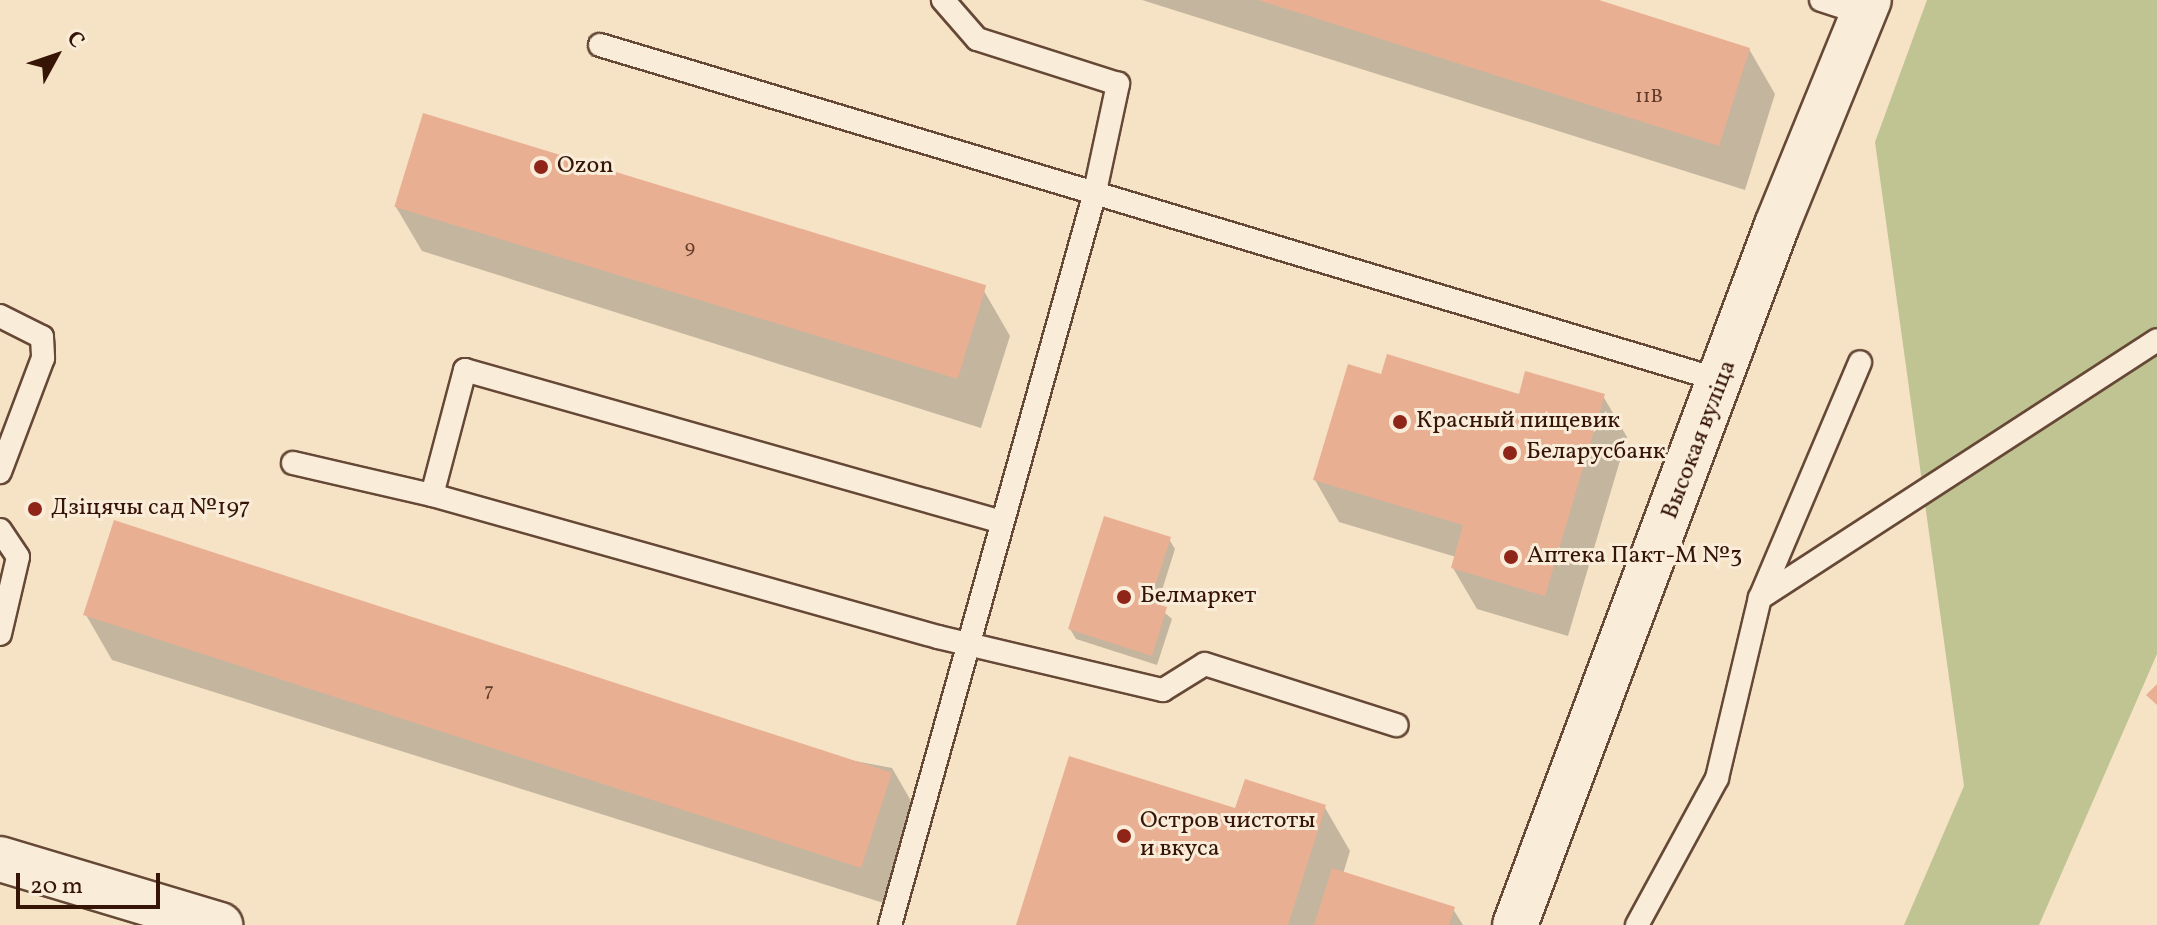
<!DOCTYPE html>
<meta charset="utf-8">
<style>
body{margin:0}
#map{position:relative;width:2157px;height:925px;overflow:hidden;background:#f6e3c6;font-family:Vollkorn,serif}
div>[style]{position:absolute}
.green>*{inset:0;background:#c0c392}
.shadow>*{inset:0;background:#0003}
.building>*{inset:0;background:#e9af93;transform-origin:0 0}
.roads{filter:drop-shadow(2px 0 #664836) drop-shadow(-2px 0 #664836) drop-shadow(0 2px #664836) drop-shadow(0 -2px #664836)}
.lane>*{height:22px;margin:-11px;padding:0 11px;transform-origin:11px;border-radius:11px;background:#f9edda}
.street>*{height:44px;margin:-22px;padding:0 22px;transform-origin:22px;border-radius:22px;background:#f9edda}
.dots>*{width:22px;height:22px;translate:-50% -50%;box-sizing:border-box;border:4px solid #f9edda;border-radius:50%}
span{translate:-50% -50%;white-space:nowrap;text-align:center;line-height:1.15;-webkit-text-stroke:6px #f9edda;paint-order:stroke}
.number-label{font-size:20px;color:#633b29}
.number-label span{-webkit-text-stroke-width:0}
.poi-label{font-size:24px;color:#361406}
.left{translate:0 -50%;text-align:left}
.street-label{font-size:24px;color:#361406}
.north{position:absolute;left:16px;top:16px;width:80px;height:80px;-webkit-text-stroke:6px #f9edda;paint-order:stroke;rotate:50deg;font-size:22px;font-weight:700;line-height:32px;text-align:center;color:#361406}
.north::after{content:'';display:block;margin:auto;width:28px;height:36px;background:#361406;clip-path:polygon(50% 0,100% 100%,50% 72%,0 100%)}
.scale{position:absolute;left:16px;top:873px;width:144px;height:36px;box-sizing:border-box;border:4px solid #361406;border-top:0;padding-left:10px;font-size:24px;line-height:28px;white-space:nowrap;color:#361406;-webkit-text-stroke:6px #f9edda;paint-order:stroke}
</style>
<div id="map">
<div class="green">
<i style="clip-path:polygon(1927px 0,2157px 0,2157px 654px,2039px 925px,1904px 925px,1964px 786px,1875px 142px)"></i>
</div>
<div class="shadow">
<i style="clip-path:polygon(1142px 0,1592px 0,1749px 49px,1775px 94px,1745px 190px)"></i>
<i style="clip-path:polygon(396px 207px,984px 291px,1010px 336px,981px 428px,422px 251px)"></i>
<i style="clip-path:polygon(1383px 376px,1520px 396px,1603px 396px,1627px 437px,1568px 636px,1477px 609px,1453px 568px,1456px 557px,1339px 522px,1315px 480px)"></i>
<i style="clip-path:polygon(1169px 539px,1175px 549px,1157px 606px,1172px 619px,1157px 665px,1076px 639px,1070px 629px)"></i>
<i style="clip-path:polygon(86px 615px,892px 768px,918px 813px,890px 905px,112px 660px)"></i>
<i style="clip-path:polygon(1324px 806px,1350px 851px,1343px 874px,1453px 909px,1463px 925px,1019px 925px,1237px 811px)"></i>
</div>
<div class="building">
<i style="clip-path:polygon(1258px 0,1599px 0,1750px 48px,1719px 146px)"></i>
<i style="left:423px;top:113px;width:589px;height:98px;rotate:17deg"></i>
<i style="clip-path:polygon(1387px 354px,1519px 394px,1525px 371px,1605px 394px,1545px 596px,1451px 568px,1463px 525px,1313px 480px,1348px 364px,1381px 374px)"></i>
<i style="clip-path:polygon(1104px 516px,1171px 537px,1150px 602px,1167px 607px,1152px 656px,1068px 629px)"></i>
<i style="left:114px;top:520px;width:818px;height:100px;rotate:18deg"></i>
<i style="clip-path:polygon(2157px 684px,2157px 705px,2146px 695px)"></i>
<i style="clip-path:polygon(1069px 756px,1235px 808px,1245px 779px,1326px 805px,1288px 925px,1016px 925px)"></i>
<i style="clip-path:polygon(1332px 868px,1455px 907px,1449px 925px,1314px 925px)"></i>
</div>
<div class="roads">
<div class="lane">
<i style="left:1821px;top:0;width:45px;rotate:18deg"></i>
<i style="left:600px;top:45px;width:1172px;rotate:16.66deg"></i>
<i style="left:0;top:316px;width:47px;rotate:26.6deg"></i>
<i style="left:42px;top:337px;width:21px;rotate:87deg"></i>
<i style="left:43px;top:358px;width:122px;rotate:110.7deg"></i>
<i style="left:293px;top:463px;width:143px;rotate:13deg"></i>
<i style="left:1002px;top:522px;width:558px;rotate:-164.2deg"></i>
<i style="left:465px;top:370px;width:129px;rotate:104.8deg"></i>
<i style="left:432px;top:495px;width:526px;rotate:15.68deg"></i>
<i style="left:938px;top:637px;width:231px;rotate:13.3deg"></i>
<i style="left:1163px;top:690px;width:49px;rotate:-31.8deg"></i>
<i style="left:1205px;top:664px;width:201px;rotate:17.7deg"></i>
<i style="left:0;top:530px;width:32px;rotate:56deg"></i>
<i style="left:18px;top:557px;width:79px;rotate:103.2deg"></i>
<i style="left:1760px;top:598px;width:473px;rotate:-33deg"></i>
<i style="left:890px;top:925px;width:757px;rotate:-74.37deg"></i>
<i style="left:1094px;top:196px;width:115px;rotate:-77.9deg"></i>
<i style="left:1118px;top:84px;width:148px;rotate:-162.3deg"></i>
<i style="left:977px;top:39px;width:52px;rotate:-131.1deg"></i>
<i style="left:1637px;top:925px;width:167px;rotate:-61.4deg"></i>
<i style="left:1717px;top:778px;width:185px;rotate:-76.6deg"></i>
<i style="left:1760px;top:598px;width:256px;rotate:-67deg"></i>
</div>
<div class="street">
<i style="left:0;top:859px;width:230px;rotate:16.7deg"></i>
<i style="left:1515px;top:925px;width:747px;rotate:-69.48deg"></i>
<i style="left:1777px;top:225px;width:243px;rotate:-67.8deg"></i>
</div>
</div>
<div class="dots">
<i style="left:541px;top:167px;background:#8f2418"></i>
<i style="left:1400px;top:422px;background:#8f2418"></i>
<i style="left:1510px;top:453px;background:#8f2418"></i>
<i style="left:35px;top:509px;background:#8f2418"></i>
<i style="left:1511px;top:557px;background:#8f2418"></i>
<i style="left:1124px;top:597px;background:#8f2418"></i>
<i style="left:1124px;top:836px;background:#8f2418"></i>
</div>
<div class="number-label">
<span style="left:1649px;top:97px">11В</span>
<span style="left:690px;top:248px">9</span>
<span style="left:489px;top:691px">7</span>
</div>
<div class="poi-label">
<span class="left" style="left:557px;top:167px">Ozon</span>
<span class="left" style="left:1416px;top:422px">Красный пищевик</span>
<span class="left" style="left:1526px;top:453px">Беларусбанк</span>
<span class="left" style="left:51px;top:509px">Дзіцячы сад №197</span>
<span class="left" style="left:1527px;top:557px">Аптека Пакт-М №3</span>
<span class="left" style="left:1140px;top:597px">Белмаркет</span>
<span class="left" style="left:1140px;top:836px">Остров чистоты<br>и вкуса</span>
</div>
<div class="street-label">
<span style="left:1700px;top:440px;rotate:-69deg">Высокая вуліца</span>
</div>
<div class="north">С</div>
<div class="scale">20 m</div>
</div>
